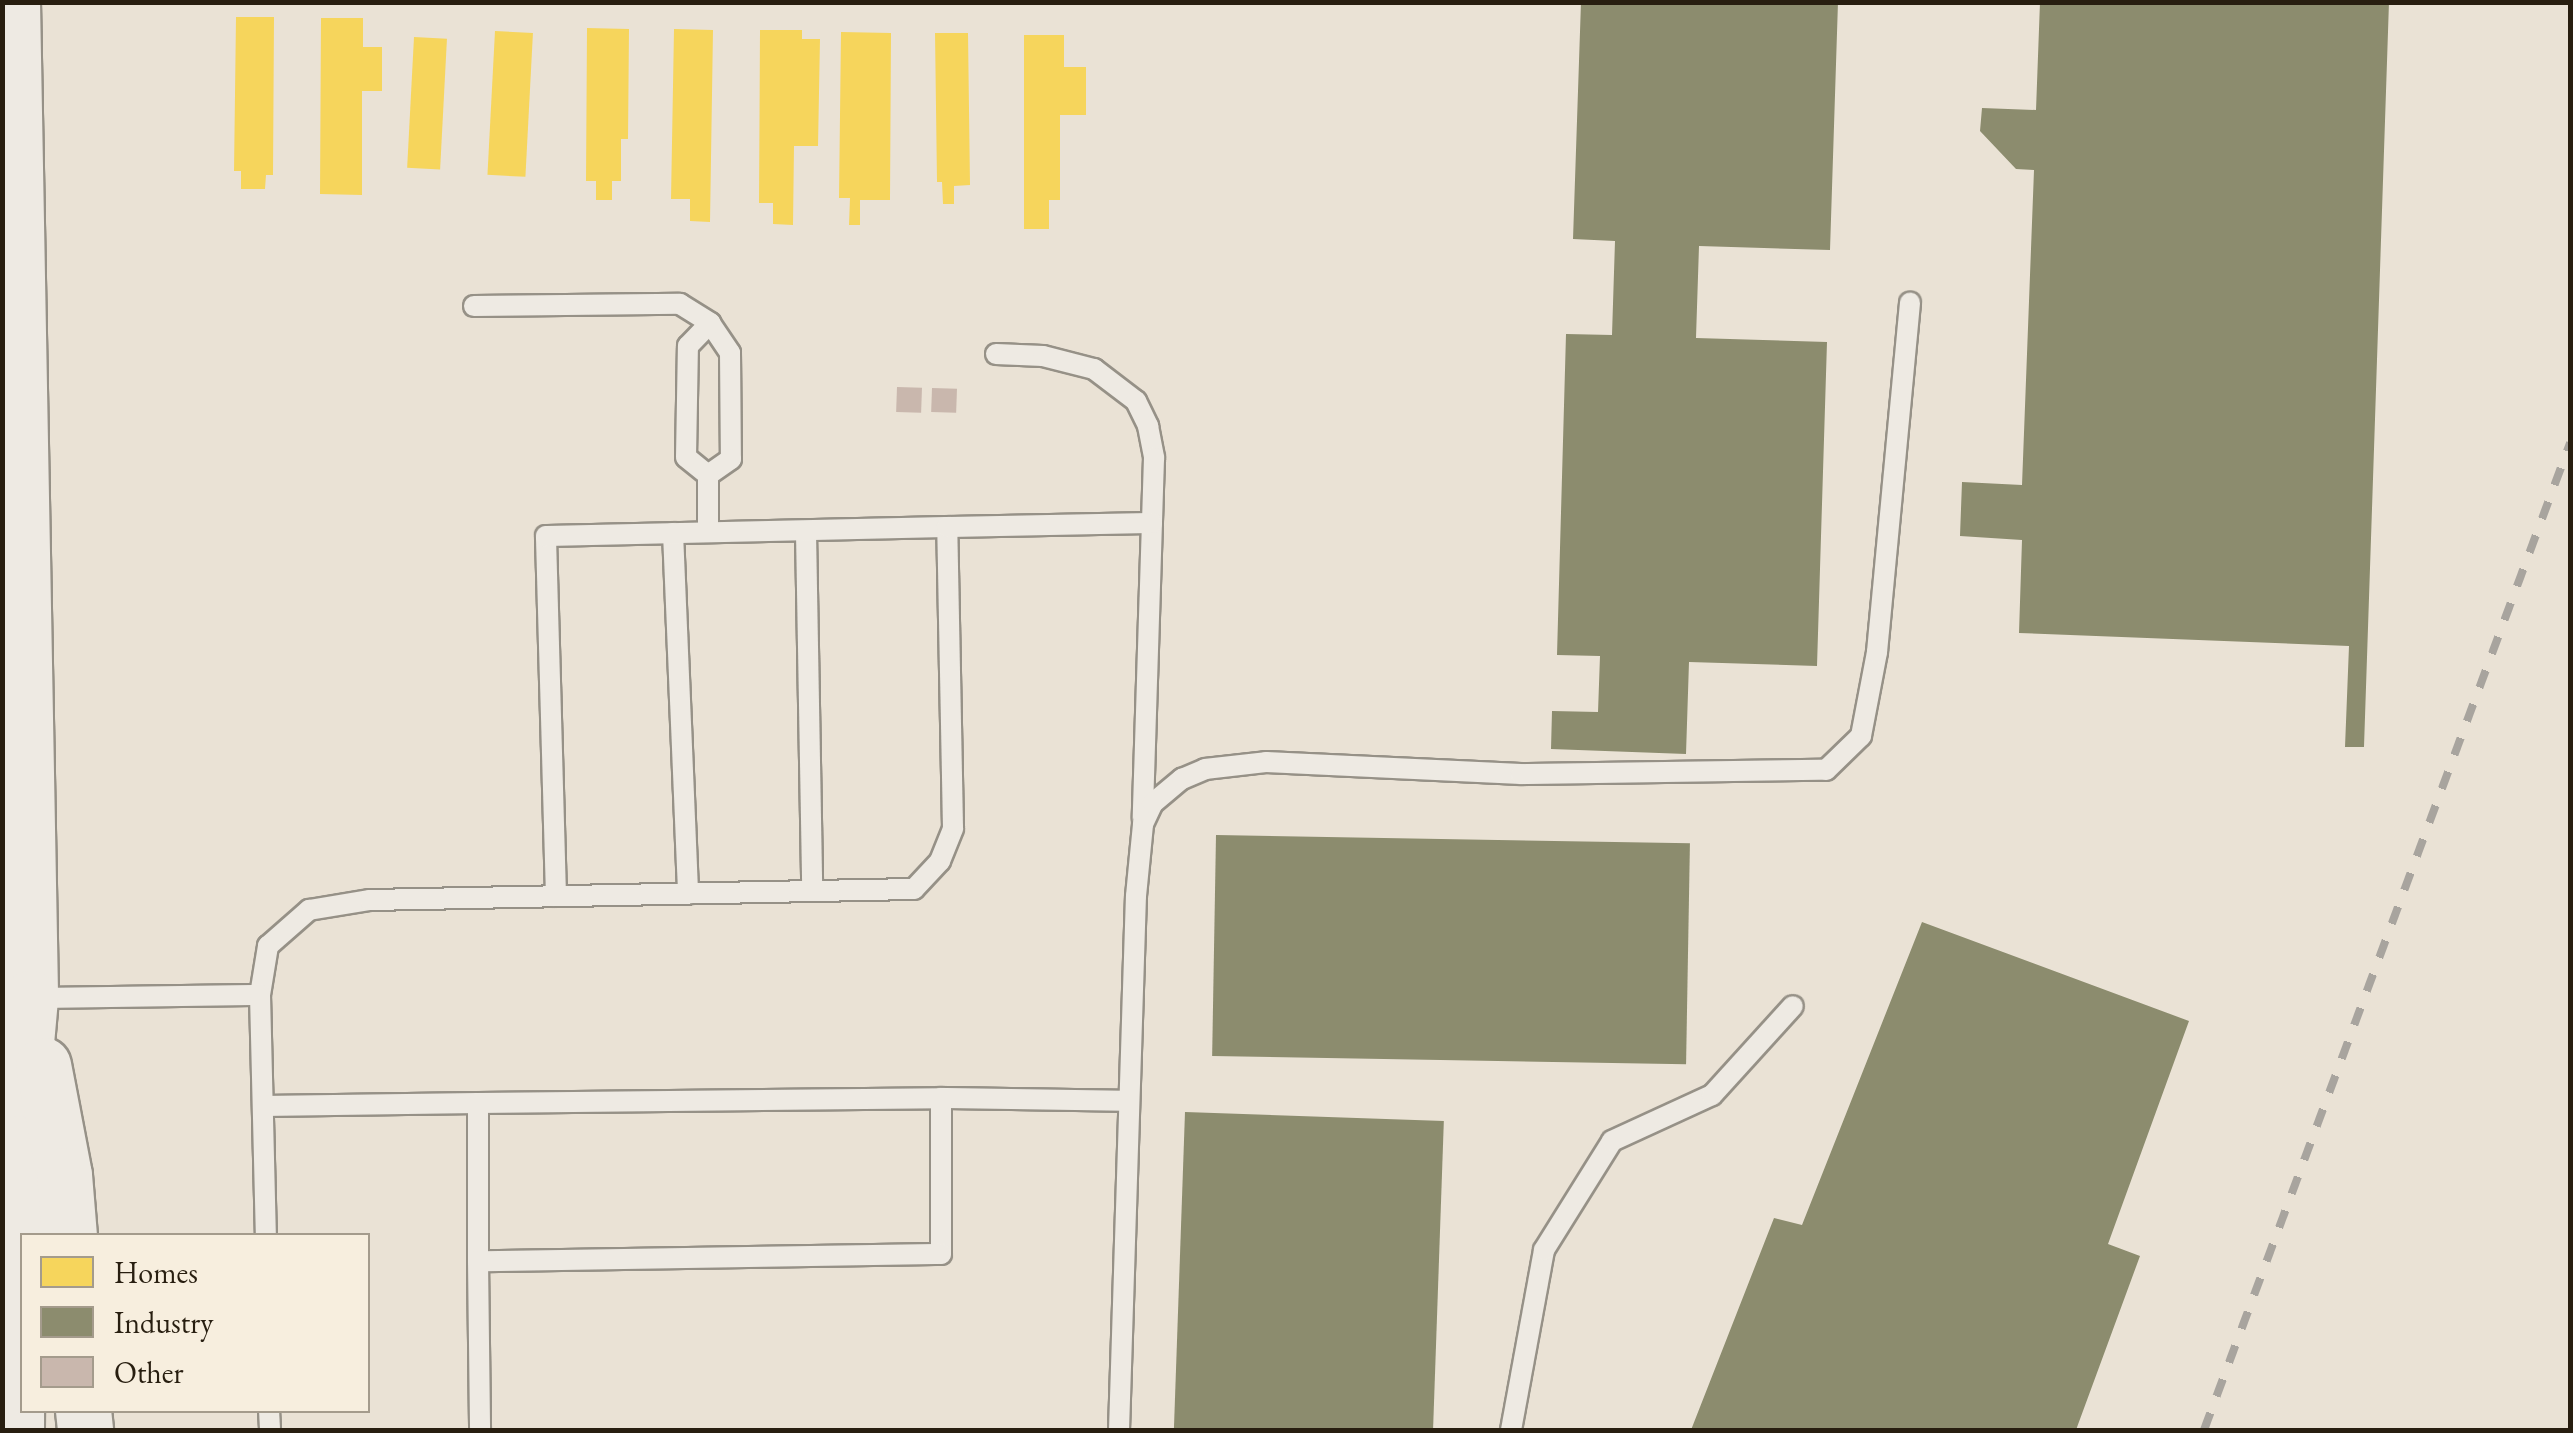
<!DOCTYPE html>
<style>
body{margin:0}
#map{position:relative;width:2573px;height:1433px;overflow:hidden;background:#eae2d5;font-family:"EB Garamond",serif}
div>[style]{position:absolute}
.homes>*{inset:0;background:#f6d55c;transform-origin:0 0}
.industry>*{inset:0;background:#8c8c6e;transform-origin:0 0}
.building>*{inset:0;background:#c9b7ad;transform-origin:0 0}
.roads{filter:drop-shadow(2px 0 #969187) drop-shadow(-2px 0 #969187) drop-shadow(0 2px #969187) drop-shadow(0 -2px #969187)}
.service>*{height:20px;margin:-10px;padding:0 10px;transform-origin:10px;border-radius:10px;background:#eeeae3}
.secondary>*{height:55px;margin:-27.5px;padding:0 27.5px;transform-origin:27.5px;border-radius:27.5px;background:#eeeae3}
.rail>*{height:8px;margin-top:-4px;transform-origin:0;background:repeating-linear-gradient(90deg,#a8a49e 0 18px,transparent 0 36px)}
span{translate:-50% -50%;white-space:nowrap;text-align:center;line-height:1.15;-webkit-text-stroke:10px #f7eede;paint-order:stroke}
.frame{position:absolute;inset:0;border:5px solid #281e10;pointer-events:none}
.legend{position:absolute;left:20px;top:1233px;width:350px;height:180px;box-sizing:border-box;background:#f7eede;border:2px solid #a49b8c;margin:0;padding:12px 18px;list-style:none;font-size:30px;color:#281e10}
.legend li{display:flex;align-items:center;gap:20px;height:50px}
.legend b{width:50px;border:2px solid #a49b8c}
</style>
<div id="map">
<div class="homes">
<i style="clip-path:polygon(236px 17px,274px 17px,273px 175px,266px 175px,265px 189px,241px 189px,241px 171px,234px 171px)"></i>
<i style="clip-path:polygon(321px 18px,363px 18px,363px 47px,382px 47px,382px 91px,362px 91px,362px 195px,320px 194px)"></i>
<i style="clip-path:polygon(587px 28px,629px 29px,628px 139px,621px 139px,621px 181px,612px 181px,612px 200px,596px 200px,596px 181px,586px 181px)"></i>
<i style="clip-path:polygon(674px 29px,713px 30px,710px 222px,690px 221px,690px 199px,671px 199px)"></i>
<i style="clip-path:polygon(760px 30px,802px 30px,802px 39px,820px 39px,818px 146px,794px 146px,793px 225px,773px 224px,773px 203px,759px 203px)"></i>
<i style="left:495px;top:31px;width:38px;height:144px;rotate:3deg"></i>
<i style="clip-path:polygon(841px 32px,891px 33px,890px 200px,860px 200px,860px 225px,849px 225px,850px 198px,839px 198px)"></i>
<i style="clip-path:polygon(935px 33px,968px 33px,970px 185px,954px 186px,954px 204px,943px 204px,942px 182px,937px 182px)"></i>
<i style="clip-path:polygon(1024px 35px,1064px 35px,1064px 67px,1086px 67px,1086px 115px,1060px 115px,1060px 200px,1049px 200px,1049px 229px,1024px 229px)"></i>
<i style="left:414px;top:37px;width:33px;height:131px;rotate:3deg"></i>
</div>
<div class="industry">
<i style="clip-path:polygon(1581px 2px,1838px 2px,1830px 250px,1699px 246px,1696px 338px,1827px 342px,1817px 666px,1689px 662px,1686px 754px,1551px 749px,1552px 711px,1598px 712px,1600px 656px,1557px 655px,1566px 334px,1612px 335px,1615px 241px,1573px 239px)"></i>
<i style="clip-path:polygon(2040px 2px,2389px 2px,2364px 747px,2345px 747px,2349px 646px,2019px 633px,2022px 540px,1960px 536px,1962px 482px,2022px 485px,2034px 170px,2016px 169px,1980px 131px,1982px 108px,2036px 110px)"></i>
<i style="left:1216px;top:835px;width:474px;height:221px;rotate:1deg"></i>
<i style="clip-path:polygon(1922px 922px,2189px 1021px,2108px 1244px,2140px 1256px,2076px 1430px,1691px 1430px,1774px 1218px,1802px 1225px)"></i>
<i style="left:1185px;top:1112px;width:259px;height:318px;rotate:2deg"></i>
</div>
<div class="building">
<i style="left:897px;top:387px;width:25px;height:25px;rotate:2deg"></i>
<i style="left:932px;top:388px;width:25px;height:24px;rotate:2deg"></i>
</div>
<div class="roads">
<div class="service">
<i style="left:474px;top:306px;width:206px;rotate:-0.6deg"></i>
<i style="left:680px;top:304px;width:36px;rotate:32deg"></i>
<i style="left:710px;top:323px;width:36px;rotate:56deg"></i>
<i style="left:730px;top:353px;width:106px;rotate:89.5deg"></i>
<i style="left:731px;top:459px;width:28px;rotate:145deg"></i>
<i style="left:996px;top:354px;width:47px;rotate:2.4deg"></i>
<i style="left:1043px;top:356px;width:53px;rotate:14.3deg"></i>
<i style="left:1094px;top:369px;width:53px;rotate:37.3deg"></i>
<i style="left:1136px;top:401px;width:28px;rotate:64deg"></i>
<i style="left:1148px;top:426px;width:33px;rotate:79deg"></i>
<i style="left:1154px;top:458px;width:360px;rotate:91.8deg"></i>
<i style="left:708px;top:532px;width:57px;rotate:-90deg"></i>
<i style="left:708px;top:475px;width:28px;rotate:-141deg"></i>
<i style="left:686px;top:457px;width:111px;rotate:-89deg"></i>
<i style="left:688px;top:346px;width:32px;rotate:-46deg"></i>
<i style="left:806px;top:532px;width:359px;rotate:89deg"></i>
<i style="left:673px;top:533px;width:361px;rotate:87.6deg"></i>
<i style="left:556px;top:896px;width:360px;rotate:-91.6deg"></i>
<i style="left:546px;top:536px;width:401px;rotate:-1.3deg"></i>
<i style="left:260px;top:995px;width:50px;rotate:-80.7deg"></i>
<i style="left:268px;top:946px;width:55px;rotate:-41.3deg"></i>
<i style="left:309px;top:910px;width:62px;rotate:-9.3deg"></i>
<i style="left:370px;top:900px;width:544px;rotate:-1.16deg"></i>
<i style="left:914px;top:889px;width:38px;rotate:-47deg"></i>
<i style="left:940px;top:861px;width:35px;rotate:-68deg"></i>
<i style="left:953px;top:828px;width:301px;rotate:-91.1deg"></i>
<i style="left:947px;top:527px;width:205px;rotate:-1.1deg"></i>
<i style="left:32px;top:998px;width:228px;rotate:-0.8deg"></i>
<i style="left:260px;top:995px;width:241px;rotate:88.6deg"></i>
<i style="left:941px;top:1098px;width:188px;rotate:0.9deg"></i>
<i style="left:263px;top:1106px;width:215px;rotate:-0.8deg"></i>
<i style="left:478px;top:1103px;width:463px;rotate:-0.6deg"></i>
<i style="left:941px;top:1098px;width:156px;rotate:90deg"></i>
<i style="left:941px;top:1254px;width:463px;rotate:179.1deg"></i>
<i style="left:478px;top:1261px;width:158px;rotate:-90deg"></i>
<i style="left:478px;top:1261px;width:169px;rotate:89.3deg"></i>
<i style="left:269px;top:1410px;width:20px;rotate:87deg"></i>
<i style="left:1119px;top:1430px;width:534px;rotate:-88.18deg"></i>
<i style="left:1136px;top:896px;width:72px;rotate:-84.4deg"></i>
<i style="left:1143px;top:824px;width:23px;rotate:-65deg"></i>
<i style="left:1153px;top:803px;width:38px;rotate:-40deg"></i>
<i style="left:1182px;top:779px;width:25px;rotate:-23deg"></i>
<i style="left:1205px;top:769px;width:61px;rotate:-6.5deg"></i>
<i style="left:1266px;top:762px;width:255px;rotate:2.7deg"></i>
<i style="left:1521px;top:774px;width:305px;rotate:-0.8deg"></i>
<i style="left:1826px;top:770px;width:49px;rotate:-44.2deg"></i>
<i style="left:1861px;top:736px;width:86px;rotate:-79.2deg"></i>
<i style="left:1877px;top:652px;width:351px;rotate:-84.6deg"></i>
<i style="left:1511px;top:1430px;width:183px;rotate:-79.6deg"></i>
<i style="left:1544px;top:1250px;width:128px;rotate:-58deg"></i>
<i style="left:1612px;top:1141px;width:110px;rotate:-24.7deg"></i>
<i style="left:1712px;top:1095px;width:120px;rotate:-47.7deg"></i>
</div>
<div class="secondary">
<i style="left:12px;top:2px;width:996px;rotate:88.96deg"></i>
<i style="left:30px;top:998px;width:146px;rotate:95.1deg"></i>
<i style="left:17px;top:1143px;width:287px;rotate:90.2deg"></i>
<i style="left:43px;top:1065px;width:112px;rotate:79.2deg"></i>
<i style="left:64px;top:1175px;width:61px;rotate:85.3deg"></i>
<i style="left:83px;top:1410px;width:20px;rotate:84deg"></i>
</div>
</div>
<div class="rail">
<i style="left:2204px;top:1430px;width:1053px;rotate:-69.65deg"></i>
</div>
<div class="frame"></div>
<ul class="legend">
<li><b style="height:28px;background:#f6d55c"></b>Homes</li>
<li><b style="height:28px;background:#8c8c6e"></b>Industry</li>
<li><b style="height:28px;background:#c9b7ad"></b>Other</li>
</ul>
</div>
